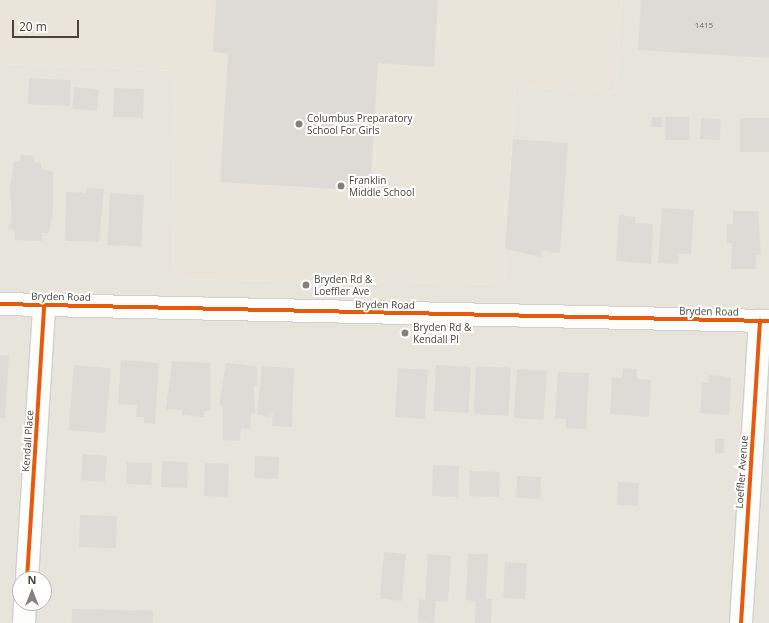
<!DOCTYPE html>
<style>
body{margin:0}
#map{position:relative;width:769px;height:623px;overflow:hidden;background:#f4f2ee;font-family:"Open Sans",sans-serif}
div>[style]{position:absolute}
.residential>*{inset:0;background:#e7e4dc}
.education>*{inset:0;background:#eae5da}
.building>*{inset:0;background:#dedbd6;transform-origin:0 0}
.roads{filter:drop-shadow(1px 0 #d2d0cb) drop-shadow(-1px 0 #d2d0cb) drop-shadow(0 1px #d2d0cb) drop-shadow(0 -1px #d2d0cb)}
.minor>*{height:22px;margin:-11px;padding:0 11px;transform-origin:11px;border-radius:11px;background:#fdfdfc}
.cycleway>*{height:4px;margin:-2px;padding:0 2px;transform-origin:2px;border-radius:2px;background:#e8590c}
.dots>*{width:11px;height:11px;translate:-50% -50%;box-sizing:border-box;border:2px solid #fff;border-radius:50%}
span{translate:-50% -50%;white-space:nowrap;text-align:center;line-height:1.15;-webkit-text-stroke:4px #fff;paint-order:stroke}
.number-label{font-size:8px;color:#706a61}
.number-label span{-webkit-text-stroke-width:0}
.poi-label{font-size:10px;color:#4b4439}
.left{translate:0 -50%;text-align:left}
.street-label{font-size:10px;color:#4b4439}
.north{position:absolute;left:12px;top:571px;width:40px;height:40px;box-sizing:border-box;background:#fff;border:1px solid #b7b4b0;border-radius:50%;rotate:0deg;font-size:11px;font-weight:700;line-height:16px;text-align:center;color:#4b4439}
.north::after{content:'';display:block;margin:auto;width:14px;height:18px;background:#868178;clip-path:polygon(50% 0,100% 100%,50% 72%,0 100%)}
.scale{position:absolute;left:12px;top:20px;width:67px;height:18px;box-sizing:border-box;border:2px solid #4b4439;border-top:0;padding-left:5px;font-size:12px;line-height:14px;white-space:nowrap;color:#4b4439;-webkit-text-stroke:3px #fff;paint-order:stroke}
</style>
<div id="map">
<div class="residential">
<i style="clip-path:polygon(evenodd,622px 0,769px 0,769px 623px,0 623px,0 64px,175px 71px,172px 279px,504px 285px,515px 86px,615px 94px,622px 0,20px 579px,44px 579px,44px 603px,20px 603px,20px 579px)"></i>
</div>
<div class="education">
<i style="clip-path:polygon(0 0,622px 0,615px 94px,515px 86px,504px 285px,172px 279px,175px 71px,0 64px)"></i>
</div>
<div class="building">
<i style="clip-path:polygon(216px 0,438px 0,434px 67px,378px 63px,370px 191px,220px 182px,228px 54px,213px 52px)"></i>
<i style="clip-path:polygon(641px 0,769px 0,769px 58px,638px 50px)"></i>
<i style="left:29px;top:78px;width:42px;height:26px;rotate:3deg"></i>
<i style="left:74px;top:87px;width:25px;height:22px;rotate:5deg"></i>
<i style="left:114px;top:88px;width:30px;height:29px;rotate:2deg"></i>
<i style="clip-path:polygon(652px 117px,663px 117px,662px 127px,651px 127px)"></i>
<i style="left:665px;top:117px;width:24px;height:23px"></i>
<i style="left:701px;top:118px;width:20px;height:21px;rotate:3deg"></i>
<i style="left:740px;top:118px;width:29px;height:34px"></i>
<i style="clip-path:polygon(513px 139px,568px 143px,560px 253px,542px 251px,541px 257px,505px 249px)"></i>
<i style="clip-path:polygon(21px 155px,34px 156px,34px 162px,41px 163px,41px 169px,53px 172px,53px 212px,49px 233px,42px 233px,42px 241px,15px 240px,15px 231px,7px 227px,12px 222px,10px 189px,14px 161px,20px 162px)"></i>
<i style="clip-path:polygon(87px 188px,104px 189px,99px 242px,65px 241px,66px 192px,86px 193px)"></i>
<i style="left:110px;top:193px;width:34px;height:52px;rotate:3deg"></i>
<i style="clip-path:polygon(662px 208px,694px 210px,691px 254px,679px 254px,678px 264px,658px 263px)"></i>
<i style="clip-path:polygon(733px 211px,758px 211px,761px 255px,756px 255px,756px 269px,731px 269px,732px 243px,727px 243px,727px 224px,733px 224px)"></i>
<i style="clip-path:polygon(619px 215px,635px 217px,635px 223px,653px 224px,651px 264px,616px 261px)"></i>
<i style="clip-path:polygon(0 355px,9px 356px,5px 418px,0 418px)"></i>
<i style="clip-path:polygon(121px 360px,159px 363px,155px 424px,144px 423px,144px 417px,136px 417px,137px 405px,118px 404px)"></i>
<i style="clip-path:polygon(172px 361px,210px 363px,210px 411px,204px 411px,204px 417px,182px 415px,182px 410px,166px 409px)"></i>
<i style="clip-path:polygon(226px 363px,257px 366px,257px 386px,254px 385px,255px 414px,251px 413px,250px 429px,241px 428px,240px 441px,223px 440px,223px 408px,219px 404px)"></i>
<i style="left:74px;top:365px;width:37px;height:65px;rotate:5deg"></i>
<i style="left:436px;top:365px;width:35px;height:46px;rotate:3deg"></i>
<i style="clip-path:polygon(262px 366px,294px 368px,292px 427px,272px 426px,273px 414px,268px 417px,257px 414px)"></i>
<i style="left:476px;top:366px;width:35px;height:48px;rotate:3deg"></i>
<i style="left:398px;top:368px;width:30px;height:49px;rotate:4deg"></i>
<i style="clip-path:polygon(623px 368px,637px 369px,637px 379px,651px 380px,649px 417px,610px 414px,612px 377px,622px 378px)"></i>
<i style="left:517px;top:369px;width:30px;height:49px;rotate:4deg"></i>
<i style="clip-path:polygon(558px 372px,589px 373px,586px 429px,566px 428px,566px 419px,555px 418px)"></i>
<i style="clip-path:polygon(709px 375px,731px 377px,729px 415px,700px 413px,702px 383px,708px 383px)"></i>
<i style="left:715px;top:439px;width:9px;height:14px"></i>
<i style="left:83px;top:454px;width:24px;height:26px;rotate:5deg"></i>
<i style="left:255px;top:456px;width:24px;height:22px;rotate:2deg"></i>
<i style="left:162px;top:461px;width:26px;height:26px;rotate:2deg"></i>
<i style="left:127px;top:462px;width:25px;height:22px;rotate:2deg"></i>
<i style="left:205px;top:463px;width:24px;height:33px;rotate:2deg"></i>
<i style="left:433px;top:465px;width:26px;height:31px;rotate:2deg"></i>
<i style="left:470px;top:471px;width:30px;height:25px;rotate:2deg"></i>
<i style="left:517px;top:476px;width:24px;height:22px;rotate:2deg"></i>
<i style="left:618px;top:482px;width:21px;height:23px;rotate:3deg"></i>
<i style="left:80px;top:515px;width:37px;height:32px;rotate:2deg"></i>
<i style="left:384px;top:552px;width:22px;height:47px;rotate:5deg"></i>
<i style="clip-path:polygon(428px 554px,451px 556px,448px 602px,436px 601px,434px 623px,418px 622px,419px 599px,425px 600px)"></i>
<i style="clip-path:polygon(468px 554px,488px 554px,486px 599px,492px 599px,491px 623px,475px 623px,476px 601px,466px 600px)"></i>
<i style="left:505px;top:562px;width:22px;height:36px;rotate:3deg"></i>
<i style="left:72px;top:609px;width:81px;height:14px;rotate:1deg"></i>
</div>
<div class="roads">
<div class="minor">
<i style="left:0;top:304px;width:769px;rotate:1.27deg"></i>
<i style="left:27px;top:579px;width:275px;rotate:-86.4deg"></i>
<i style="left:24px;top:623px;width:20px;rotate:-87deg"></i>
<i style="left:741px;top:623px;width:303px;rotate:-86.4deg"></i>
</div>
</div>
<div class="cycleway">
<i style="left:0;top:304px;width:769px;rotate:1.27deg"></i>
<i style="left:27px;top:579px;width:275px;rotate:-86.4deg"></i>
<i style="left:741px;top:623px;width:303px;rotate:-86.4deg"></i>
</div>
<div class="dots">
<i style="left:299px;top:124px;background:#868178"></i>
<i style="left:341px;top:186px;background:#868178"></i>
<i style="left:306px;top:285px;background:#868178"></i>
<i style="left:405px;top:333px;background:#868178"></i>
</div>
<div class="number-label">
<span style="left:704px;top:25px">1415</span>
</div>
<div class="poi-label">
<span class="left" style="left:307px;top:124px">Columbus Preparatory<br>School For Girls</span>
<span class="left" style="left:349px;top:186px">Franklin<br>Middle School</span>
<span class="left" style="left:314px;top:285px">Bryden Rd &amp;<br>Loeffler Ave</span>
<span class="left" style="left:413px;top:333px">Bryden Rd &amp;<br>Kendall Pl</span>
</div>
<div class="street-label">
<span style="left:61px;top:297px;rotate:1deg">Bryden Road</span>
<span style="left:385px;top:305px;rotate:1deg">Bryden Road</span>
<span style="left:709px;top:312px;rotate:1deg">Bryden Road</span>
<span style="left:28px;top:441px;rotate:-86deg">Kendall Place</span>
<span style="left:742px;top:472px;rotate:-86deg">Loeffler Avenue</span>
</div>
<div class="north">N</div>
<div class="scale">20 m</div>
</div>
